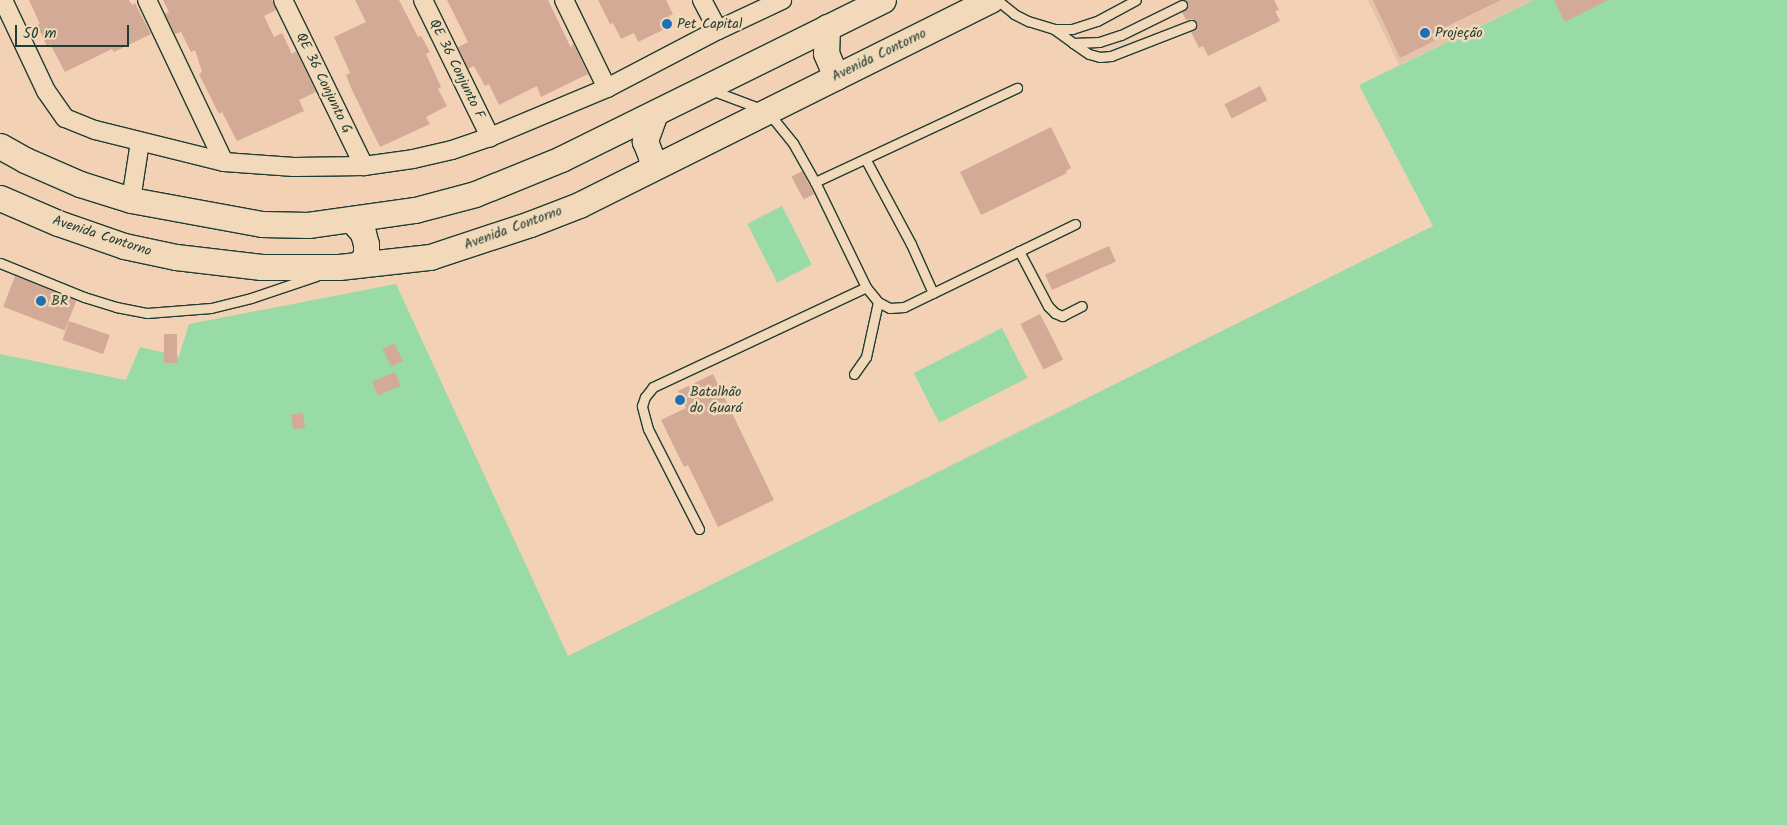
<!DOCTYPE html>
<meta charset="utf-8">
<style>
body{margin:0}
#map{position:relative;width:1787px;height:825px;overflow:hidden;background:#f3d1b4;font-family:Kalam,sans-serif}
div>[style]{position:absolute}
.built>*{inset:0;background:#e5c2a9}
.green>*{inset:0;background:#99dba6;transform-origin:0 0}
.building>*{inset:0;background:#d3aa95;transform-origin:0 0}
.roads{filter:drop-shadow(1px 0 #1f3d34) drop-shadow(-1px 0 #1f3d34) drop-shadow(0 1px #1f3d34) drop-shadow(0 -1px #1f3d34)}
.service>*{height:9px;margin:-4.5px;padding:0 4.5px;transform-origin:4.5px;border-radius:4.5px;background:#f2d9b9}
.minor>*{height:18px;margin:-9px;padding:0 9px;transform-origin:9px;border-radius:9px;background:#f2d9b9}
.secondary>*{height:25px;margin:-12.5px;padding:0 12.5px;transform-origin:12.5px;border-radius:12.5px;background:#f2d9b9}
.dots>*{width:14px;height:14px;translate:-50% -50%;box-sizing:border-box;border:2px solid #f2d9b9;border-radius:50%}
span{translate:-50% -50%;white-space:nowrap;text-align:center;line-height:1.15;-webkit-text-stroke:5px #f2d9b9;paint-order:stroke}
.poi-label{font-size:14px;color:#1f3d34}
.left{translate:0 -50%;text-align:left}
.street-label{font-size:14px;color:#1f3d34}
.scale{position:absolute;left:15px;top:25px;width:114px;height:22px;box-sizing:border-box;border:2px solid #1f3d34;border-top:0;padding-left:6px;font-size:15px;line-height:18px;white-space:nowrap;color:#1f3d34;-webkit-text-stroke:4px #f2d9b9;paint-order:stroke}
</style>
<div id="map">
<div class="built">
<i style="clip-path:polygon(1368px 0,1534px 0,1399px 65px)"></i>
</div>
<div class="green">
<i style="clip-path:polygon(1534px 0,1787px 0,1787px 825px,0 825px,0 354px,126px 380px,140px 347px,179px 356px,189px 324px,396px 284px,568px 656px,1433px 226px,1359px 85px)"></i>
<i style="left:782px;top:206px;width:66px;height:39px;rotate:63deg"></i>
<i style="left:1002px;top:328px;width:56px;height:99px;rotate:63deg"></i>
</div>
<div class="building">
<i style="clip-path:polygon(29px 0,129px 0,132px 5px,135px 3px,151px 34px,114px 52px,112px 49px,65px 72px,50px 44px,47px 46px,37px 25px,40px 24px)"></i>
<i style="clip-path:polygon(163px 0,272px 0,276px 10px,264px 16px,274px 37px,282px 33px,292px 54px,296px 51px,316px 92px,299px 100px,304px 111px,237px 141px,222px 112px,219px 114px,199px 74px,202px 72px,195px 50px,191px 52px,181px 32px,175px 34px,165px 14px,169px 12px)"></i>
<i style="clip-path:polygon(355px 0,399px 0,418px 37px,421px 36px,430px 52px,426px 54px,441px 87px,438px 89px,447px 106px,426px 117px,430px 124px,380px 147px,352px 90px,346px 75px,350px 73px,334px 37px,366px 22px)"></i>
<i style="clip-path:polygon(447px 0,548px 0,571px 48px,573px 43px,588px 74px,541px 97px,537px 86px,499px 105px,489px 84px,485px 86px,474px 66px,468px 69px,458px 47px,468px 42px)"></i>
<i style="clip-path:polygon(598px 0,666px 0,673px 14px,669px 16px,673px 25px,638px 42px,634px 33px,621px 39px,613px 23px,610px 24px)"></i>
<i style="clip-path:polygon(1186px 0,1274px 0,1279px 10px,1275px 11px,1280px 21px,1208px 56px,1203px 46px,1199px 48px,1191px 32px,1196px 28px,1197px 22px,1192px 19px,1186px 20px,1182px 12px,1187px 8px)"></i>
<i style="clip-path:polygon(1373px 0,1501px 0,1431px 34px,1434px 41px,1400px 58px)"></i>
<i style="clip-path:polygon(1554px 0,1608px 0,1565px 22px)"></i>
<i style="left:1260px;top:86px;width:16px;height:40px;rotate:63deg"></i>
<i style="clip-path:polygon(1051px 127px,1071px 168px,1066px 171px,1067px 173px,981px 215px,960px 172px)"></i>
<i style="left:802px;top:171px;width:26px;height:12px;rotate:62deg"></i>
<i style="left:1109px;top:246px;width:17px;height:70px;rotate:66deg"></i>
<i style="left:15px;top:276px;width:66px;height:33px;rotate:21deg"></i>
<i style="left:1040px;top:314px;width:51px;height:22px;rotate:63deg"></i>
<i style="left:69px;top:321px;width:43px;height:20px;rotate:19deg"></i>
<i style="left:164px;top:334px;width:13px;height:29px"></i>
<i style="left:394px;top:343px;width:20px;height:13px;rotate:63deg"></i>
<i style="left:395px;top:372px;width:15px;height:25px;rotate:67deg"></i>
<i style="clip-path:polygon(713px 374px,774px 500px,718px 527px,688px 465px,684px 467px,661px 420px,686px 408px,678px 391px)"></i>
<i style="left:303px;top:413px;width:15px;height:12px;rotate:82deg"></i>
</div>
<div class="roads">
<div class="service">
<i style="left:997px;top:0;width:22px;rotate:39deg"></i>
<i style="left:1014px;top:14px;width:16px;rotate:27deg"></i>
<i style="left:1028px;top:21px;width:27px;rotate:17deg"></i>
<i style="left:1054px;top:29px;width:18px"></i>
<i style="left:1072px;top:29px;width:26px;rotate:-18deg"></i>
<i style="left:1097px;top:21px;width:44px;rotate:-28.3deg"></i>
<i style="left:1054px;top:29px;width:24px;rotate:36deg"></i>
<i style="left:1073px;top:43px;width:26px;rotate:-2deg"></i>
<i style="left:1099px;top:42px;width:23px;rotate:-18deg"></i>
<i style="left:1121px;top:35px;width:68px;rotate:-26.2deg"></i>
<i style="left:1073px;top:43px;width:19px;rotate:35deg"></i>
<i style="left:1089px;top:54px;width:11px;rotate:15deg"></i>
<i style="left:1100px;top:57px;width:11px;rotate:-5deg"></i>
<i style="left:1111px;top:56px;width:86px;rotate:-21.2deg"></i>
<i style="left:711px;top:90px;width:60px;rotate:20.6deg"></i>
<i style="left:767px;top:111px;width:41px;rotate:50.9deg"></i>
<i style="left:793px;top:143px;width:45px;rotate:60.6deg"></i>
<i style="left:815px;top:182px;width:223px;rotate:-25deg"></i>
<i style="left:815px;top:182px;width:117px;rotate:64.1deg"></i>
<i style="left:866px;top:287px;width:19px;rotate:51deg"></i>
<i style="left:878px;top:302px;width:13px;rotate:27deg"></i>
<i style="left:890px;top:308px;width:14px;rotate:-4deg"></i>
<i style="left:904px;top:307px;width:32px;rotate:-26deg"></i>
<i style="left:933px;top:293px;width:54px;rotate:-114.2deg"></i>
<i style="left:911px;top:244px;width:95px;rotate:-118.2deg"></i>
<i style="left:1019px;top:251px;width:62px;rotate:62.2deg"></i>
<i style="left:1048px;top:306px;width:10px;rotate:45deg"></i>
<i style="left:1055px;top:313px;width:8px;rotate:23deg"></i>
<i style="left:1062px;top:316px;width:22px;rotate:-27deg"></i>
<i style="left:0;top:263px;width:91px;rotate:22deg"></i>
<i style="left:84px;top:297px;width:34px;rotate:17deg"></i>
<i style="left:116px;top:307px;width:32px;rotate:11deg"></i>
<i style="left:147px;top:313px;width:64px;rotate:-4.5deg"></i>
<i style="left:211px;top:308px;width:41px;rotate:-14deg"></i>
<i style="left:251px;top:298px;width:69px;rotate:-18.7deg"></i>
<i style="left:933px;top:293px;width:158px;rotate:-25.9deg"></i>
<i style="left:854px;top:374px;width:21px;rotate:-55deg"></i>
<i style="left:866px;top:357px;width:56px;rotate:-77.7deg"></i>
<i style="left:699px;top:529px;width:112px;rotate:-117deg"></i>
<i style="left:648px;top:429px;width:24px;rotate:-105deg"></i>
<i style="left:642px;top:406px;width:9px;rotate:-72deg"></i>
<i style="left:645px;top:397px;width:13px;rotate:-51deg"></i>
<i style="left:653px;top:387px;width:235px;rotate:-25.1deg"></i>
</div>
<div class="minor">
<i style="left:3px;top:0;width:101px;rotate:64.7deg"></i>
<i style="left:46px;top:91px;width:33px;rotate:55deg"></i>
<i style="left:65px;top:118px;width:32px;rotate:22deg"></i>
<i style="left:95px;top:130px;width:133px;rotate:13.9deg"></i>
<i style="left:224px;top:162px;width:70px;rotate:4.1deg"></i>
<i style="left:294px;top:167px;width:70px;rotate:-0.8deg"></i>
<i style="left:364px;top:166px;width:49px;rotate:-8.1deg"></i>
<i style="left:413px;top:159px;width:40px;rotate:-13deg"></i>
<i style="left:452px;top:150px;width:40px;rotate:-18.9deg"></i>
<i style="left:490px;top:137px;width:127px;rotate:-22.7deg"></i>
<i style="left:607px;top:88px;width:125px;rotate:-27.6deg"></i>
<i style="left:718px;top:30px;width:71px;rotate:-25.1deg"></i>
<i style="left:147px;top:0;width:179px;rotate:64.6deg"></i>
<i style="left:283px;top:0;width:185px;rotate:64deg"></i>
<i style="left:423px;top:0;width:153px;rotate:63.9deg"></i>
<i style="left:564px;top:0;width:98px;rotate:64deg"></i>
<i style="left:702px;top:0;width:34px;rotate:62deg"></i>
<i style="left:131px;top:200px;width:59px;rotate:-81.2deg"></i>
</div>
<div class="secondary">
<i style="left:827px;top:27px;width:26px;rotate:92deg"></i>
<i style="left:826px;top:53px;width:26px;rotate:67deg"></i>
<i style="left:655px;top:113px;width:30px;rotate:110deg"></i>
<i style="left:645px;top:141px;width:17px;rotate:69deg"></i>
<i style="left:651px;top:157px;width:10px;rotate:45deg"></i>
<i style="left:0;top:146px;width:29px;rotate:29deg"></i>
<i style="left:25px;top:160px;width:60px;rotate:23.6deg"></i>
<i style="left:80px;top:184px;width:53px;rotate:17.4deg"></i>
<i style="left:131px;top:200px;width:133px;rotate:10.4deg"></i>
<i style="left:262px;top:224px;width:46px;rotate:1.2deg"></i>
<i style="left:308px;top:225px;width:108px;rotate:-8deg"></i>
<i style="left:415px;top:210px;width:62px;rotate:-14.9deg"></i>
<i style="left:475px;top:194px;width:93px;rotate:-22.1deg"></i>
<i style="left:561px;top:159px;width:359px;rotate:-26.3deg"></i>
<i style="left:0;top:198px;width:63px;rotate:23.3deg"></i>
<i style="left:58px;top:223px;width:70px;rotate:19.2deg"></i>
<i style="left:124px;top:246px;width:53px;rotate:11.9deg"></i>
<i style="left:176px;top:257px;width:86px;rotate:6.7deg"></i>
<i style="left:261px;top:267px;width:78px"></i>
<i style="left:339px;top:267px;width:92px;rotate:-6.3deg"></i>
<i style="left:430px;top:257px;width:105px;rotate:-18.3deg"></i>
<i style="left:530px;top:224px;width:53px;rotate:-21.2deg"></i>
<i style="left:579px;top:205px;width:460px;rotate:-26.5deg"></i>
<i style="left:351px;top:219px;width:18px;rotate:49deg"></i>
<i style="left:363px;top:233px;width:11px;rotate:75deg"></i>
<i style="left:366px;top:244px;width:10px;rotate:90deg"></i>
<i style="left:366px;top:254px;width:9px;rotate:117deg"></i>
<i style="left:362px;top:262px;width:7px;rotate:153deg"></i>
</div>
</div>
<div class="dots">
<i style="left:667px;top:24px;background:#1f6fb2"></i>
<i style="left:1425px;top:33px;background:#1f6fb2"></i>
<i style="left:41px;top:301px;background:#1f6fb2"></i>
<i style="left:680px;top:400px;background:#1f6fb2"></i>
</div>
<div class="poi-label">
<span class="left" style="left:677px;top:24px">Pet Capital</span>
<span class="left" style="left:1435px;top:33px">Projeção</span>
<span class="left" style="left:51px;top:301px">BR</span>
<span class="left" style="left:690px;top:400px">Batalhão<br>do Guará</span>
</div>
<div class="street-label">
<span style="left:879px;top:55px;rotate:-26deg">Avenida Contorno</span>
<span style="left:457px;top:69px;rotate:64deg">QE 36 Conjunto F</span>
<span style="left:324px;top:83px;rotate:64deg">QE 36 Conjunto G</span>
<span style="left:513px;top:228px;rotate:-20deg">Avenida Contorno</span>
<span style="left:102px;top:236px;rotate:18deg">Avenida Contorno</span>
</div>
<div class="scale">50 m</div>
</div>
